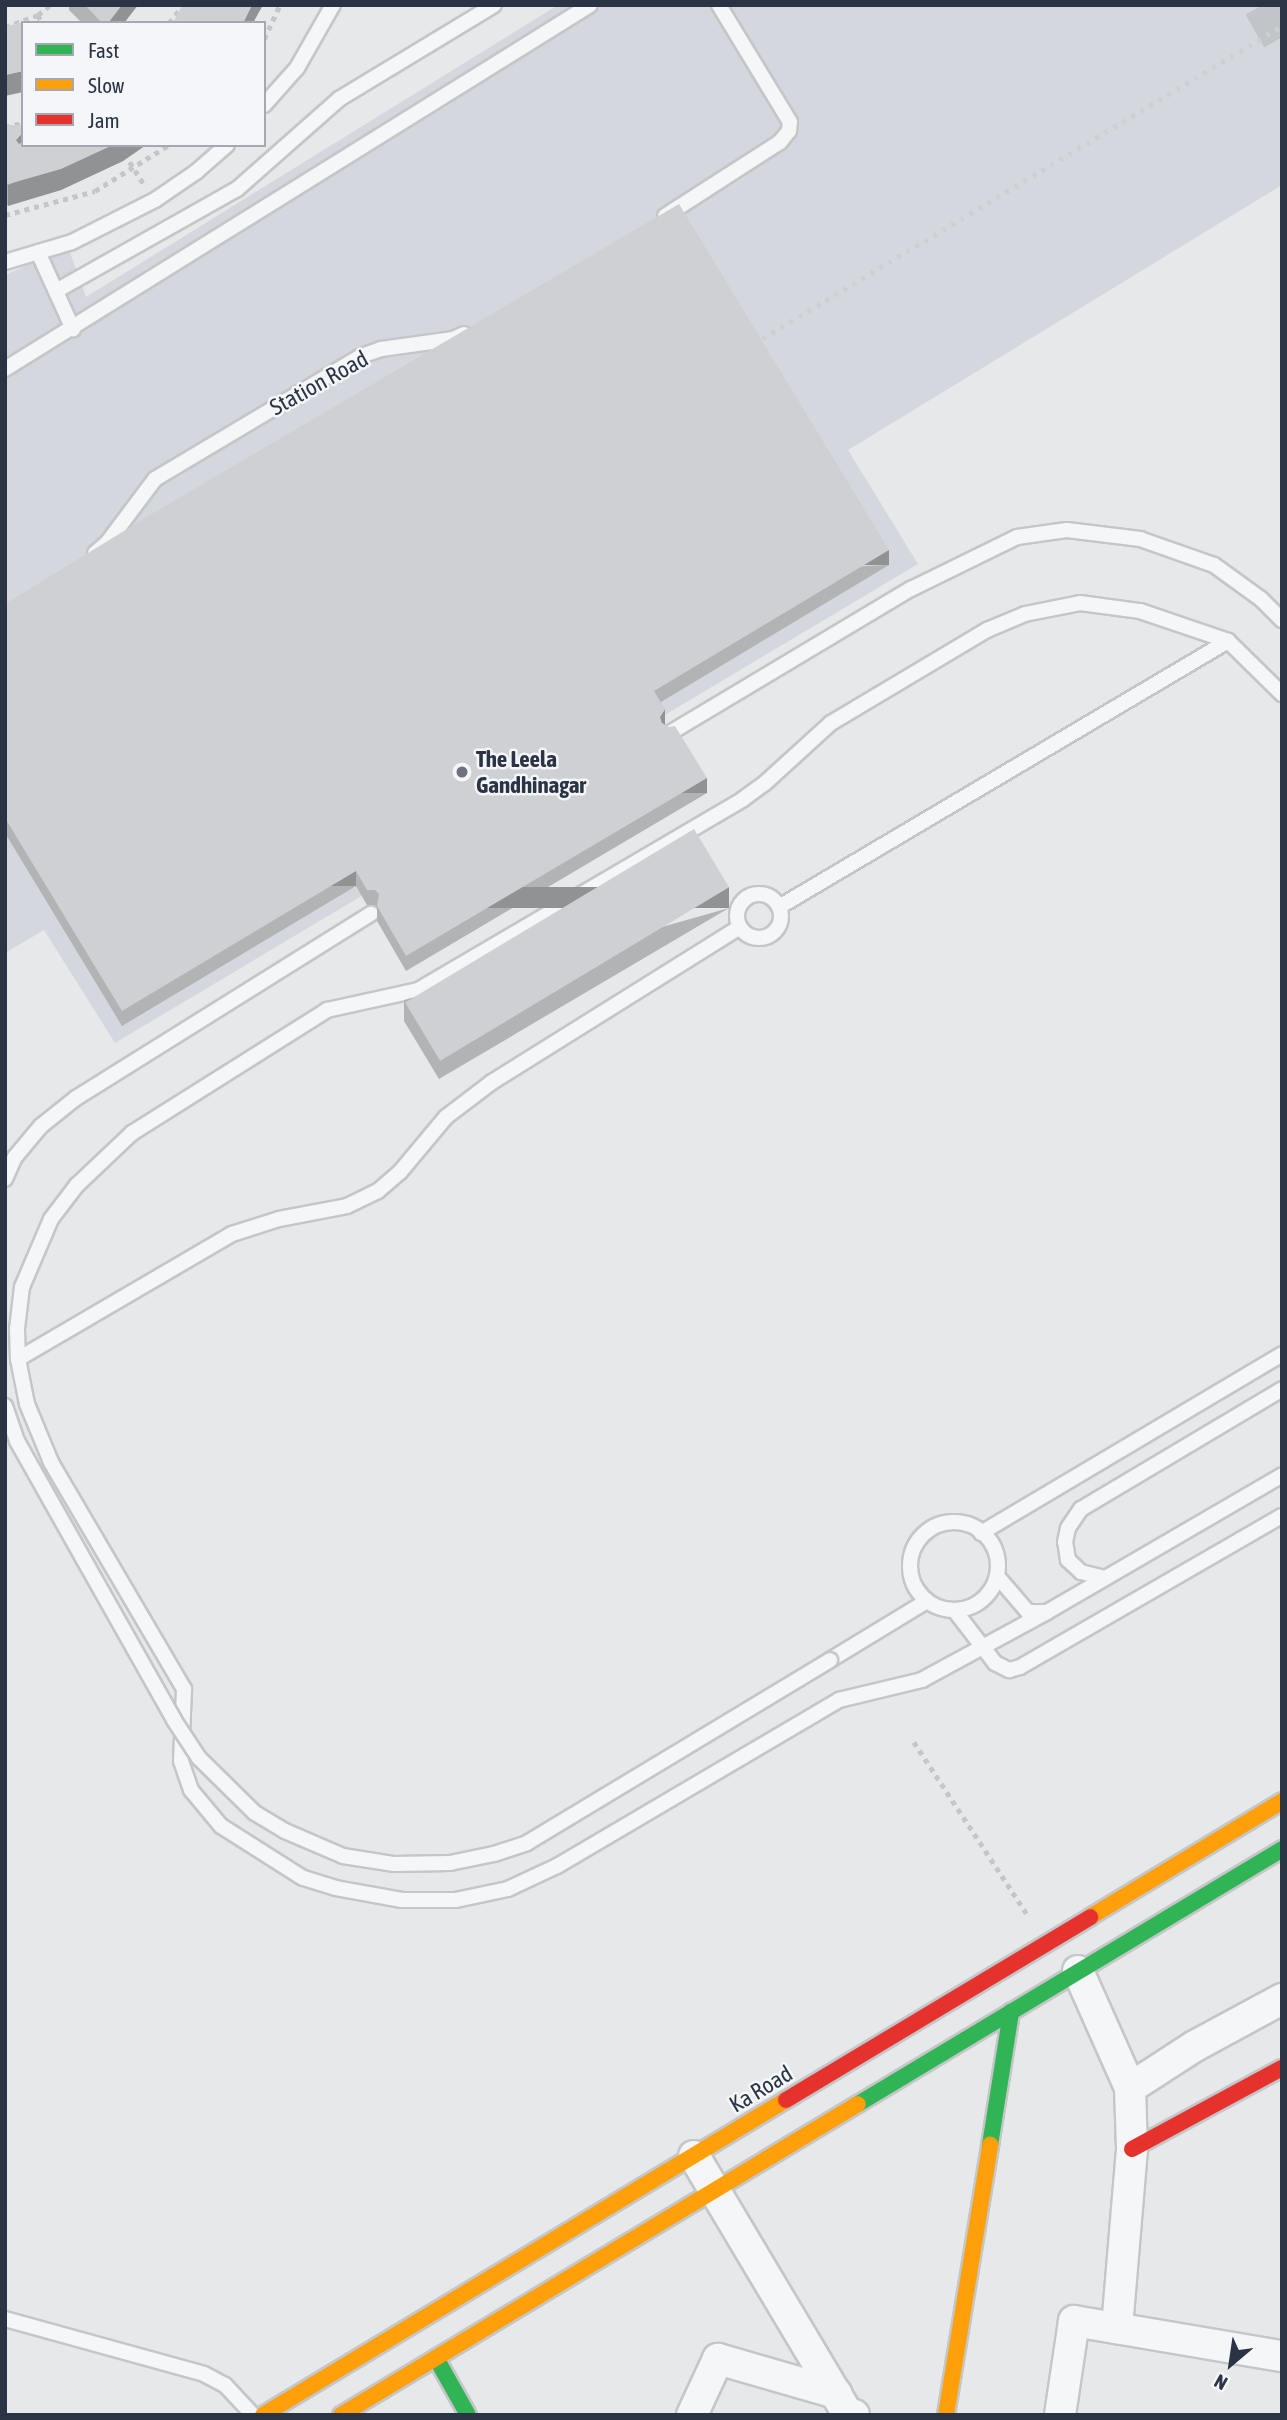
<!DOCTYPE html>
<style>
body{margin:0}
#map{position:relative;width:1287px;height:2420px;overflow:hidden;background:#e6e8ea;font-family:"Asap Condensed",sans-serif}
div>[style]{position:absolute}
.built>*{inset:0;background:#d4d7dd}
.secondary-tunnel>*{height:38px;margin-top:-19px;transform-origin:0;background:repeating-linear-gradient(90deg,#c1c4c9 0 38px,transparent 0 57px)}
.path>*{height:4.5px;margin-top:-2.25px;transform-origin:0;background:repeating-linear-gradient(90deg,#c5c6ca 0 5px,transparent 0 10px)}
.roads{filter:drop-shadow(2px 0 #c4c6c8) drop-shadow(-2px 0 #c4c6c8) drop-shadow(0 2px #c4c6c8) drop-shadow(0 -2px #c4c6c8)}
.lane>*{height:14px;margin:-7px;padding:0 7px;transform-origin:7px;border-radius:7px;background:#f5f6f7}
.lane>.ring{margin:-7px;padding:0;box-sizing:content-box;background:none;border:14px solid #f5f6f7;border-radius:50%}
.street>*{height:30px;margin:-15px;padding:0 15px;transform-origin:15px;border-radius:15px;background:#f5f6f7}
.fast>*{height:16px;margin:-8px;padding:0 8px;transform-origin:8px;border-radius:8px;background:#30b455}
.slow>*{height:16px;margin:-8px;padding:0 8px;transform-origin:8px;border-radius:8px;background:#ff9f0a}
.jam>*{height:16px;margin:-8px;padding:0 8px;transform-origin:8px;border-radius:8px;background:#e5322d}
.rail>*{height:5px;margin-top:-2.5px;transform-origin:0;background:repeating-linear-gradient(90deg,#cecfd2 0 3.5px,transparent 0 10.5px)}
.bridges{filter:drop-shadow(2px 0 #c4c6c8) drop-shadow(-2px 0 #c4c6c8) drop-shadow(0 2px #c4c6c8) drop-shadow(0 -2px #c4c6c8)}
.lane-bridge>*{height:14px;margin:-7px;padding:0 7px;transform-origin:7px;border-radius:7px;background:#f5f6f7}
.wall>*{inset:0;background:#b1b3b5}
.shaded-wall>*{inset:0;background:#909294;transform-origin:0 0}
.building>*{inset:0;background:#ced0d3;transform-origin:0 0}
.dots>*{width:19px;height:19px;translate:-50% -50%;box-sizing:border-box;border:4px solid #f4f6f9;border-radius:50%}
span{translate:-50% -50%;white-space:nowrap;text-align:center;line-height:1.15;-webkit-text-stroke:5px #f4f6f9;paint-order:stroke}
.street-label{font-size:23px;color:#2b3445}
.poi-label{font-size:23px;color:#2b3445;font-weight:700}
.left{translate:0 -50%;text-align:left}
.frame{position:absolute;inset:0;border:7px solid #2b3445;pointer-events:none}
.legend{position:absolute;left:21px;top:21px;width:245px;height:126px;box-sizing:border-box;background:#f4f6f9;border:2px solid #a4a8b1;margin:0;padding:9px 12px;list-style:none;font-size:21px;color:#2b3445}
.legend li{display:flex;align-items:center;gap:14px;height:35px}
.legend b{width:35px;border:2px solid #a4a8b1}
.north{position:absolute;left:1196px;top:2329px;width:70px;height:70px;-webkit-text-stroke:5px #f4f6f9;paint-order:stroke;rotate:209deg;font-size:19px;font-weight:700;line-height:28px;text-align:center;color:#2b3445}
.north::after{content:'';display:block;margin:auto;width:24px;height:32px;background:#2b3445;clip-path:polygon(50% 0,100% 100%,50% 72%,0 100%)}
</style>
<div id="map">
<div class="built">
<i style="clip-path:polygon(558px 5px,1282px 5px,1282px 185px,848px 450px,918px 564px,115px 1043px,44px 930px,5px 953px,5px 275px,68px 247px,86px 297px)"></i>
</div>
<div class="secondary-tunnel">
<i style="left:1262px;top:5px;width:40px;rotate:60.3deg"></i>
</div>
<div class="path">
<i style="left:38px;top:15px;width:9px;rotate:63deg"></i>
<i style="left:169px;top:23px;width:23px;rotate:-52deg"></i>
<i style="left:5px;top:27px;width:35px;rotate:-20deg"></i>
<i style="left:38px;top:15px;width:16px;rotate:-40deg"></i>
<i style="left:264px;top:39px;width:38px;rotate:-65deg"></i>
<i style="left:5px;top:127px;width:18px;rotate:-13deg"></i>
<i style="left:119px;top:145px;width:49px;rotate:57.6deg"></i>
<i style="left:5px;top:215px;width:93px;rotate:-14.9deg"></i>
<i style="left:95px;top:191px;width:87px;rotate:-31.9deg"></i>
<i style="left:914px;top:1742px;width:209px;rotate:56.7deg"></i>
</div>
<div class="roads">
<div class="lane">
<i style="left:264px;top:105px;width:50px;rotate:-48.3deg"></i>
<i style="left:297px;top:68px;width:73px;rotate:-60.3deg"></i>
<i style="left:665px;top:216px;width:137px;rotate:-32.8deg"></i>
<i style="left:780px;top:142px;width:14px;rotate:-51deg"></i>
<i style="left:789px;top:131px;width:9px;rotate:-84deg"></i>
<i style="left:790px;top:122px;width:137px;rotate:-121.3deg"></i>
<i style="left:38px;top:252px;width:85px;rotate:65.6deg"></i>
<i style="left:5px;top:262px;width:70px;rotate:-16.6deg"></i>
<i style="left:72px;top:242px;width:93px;rotate:-26.8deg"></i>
<i style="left:155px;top:200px;width:50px;rotate:-34.3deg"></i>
<i style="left:196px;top:172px;width:41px;rotate:-41.1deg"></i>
<i style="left:56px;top:291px;width:208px;rotate:-29.4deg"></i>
<i style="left:237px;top:189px;width:136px;rotate:-41.4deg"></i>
<i style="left:339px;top:99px;width:181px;rotate:-31.2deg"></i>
<i style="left:5px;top:369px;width:689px;rotate:-31.89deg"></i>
<i style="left:95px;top:553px;width:16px;rotate:-40deg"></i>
<i style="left:107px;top:543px;width:80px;rotate:-53.1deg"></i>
<i style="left:155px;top:479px;width:240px;rotate:-30.8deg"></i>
<i style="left:361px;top:356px;width:21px;rotate:-19deg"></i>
<i style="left:381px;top:349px;width:73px;rotate:-7.9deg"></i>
<i style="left:453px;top:339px;width:12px;rotate:-24deg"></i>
<i style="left:670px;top:733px;width:281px;rotate:-30.9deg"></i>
<i style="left:911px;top:589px;width:118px;rotate:-26.1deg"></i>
<i style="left:1017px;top:537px;width:50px;rotate:-8deg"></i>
<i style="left:1067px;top:530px;width:74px;rotate:7deg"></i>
<i style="left:1140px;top:539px;width:78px;rotate:19.4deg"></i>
<i style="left:1214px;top:565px;width:58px;rotate:35.9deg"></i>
<i style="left:1261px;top:599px;width:30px;rotate:45deg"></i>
<i class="ring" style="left:737px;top:894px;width:30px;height:30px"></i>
<i style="left:779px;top:907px;width:522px;rotate:-30.64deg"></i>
<i style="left:5px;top:1179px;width:24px;rotate:-66deg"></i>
<i style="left:15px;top:1157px;width:40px;rotate:-50deg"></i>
<i style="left:41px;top:1126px;width:45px;rotate:-38.7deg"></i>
<i style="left:76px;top:1098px;width:348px;rotate:-32deg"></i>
<i style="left:18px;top:1359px;width:248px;rotate:-30.3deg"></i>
<i style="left:232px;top:1234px;width:49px;rotate:-17.7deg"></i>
<i style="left:279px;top:1219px;width:69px;rotate:-10.8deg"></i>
<i style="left:347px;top:1206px;width:34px;rotate:-26deg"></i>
<i style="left:378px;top:1191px;width:29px;rotate:-41deg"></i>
<i style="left:400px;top:1172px;width:72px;rotate:-50.1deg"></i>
<i style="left:446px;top:1117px;width:58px;rotate:-37.3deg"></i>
<i style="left:492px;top:1082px;width:292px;rotate:-32deg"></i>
<i class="ring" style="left:910px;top:1522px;width:74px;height:74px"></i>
<i style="left:981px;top:1533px;width:350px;rotate:-30.7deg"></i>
<i style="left:997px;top:1576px;width:48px;rotate:49.3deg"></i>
<i style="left:1028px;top:1612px;width:19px"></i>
<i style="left:1047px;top:1612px;width:272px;rotate:-30.2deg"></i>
<i style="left:1105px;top:1578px;width:25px;rotate:-166deg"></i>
<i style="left:1081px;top:1572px;width:18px;rotate:-137deg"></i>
<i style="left:1068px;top:1560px;width:18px;rotate:-99deg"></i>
<i style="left:1065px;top:1542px;width:14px;rotate:-78deg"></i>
<i style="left:1068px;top:1528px;width:23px;rotate:-56deg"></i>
<i style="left:1081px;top:1509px;width:234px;rotate:-30.8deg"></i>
<i style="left:955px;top:1611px;width:66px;rotate:52.4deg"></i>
<i style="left:995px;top:1663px;width:16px;rotate:27deg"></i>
<i style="left:1009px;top:1670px;width:11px;rotate:-15deg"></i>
<i style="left:1020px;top:1667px;width:302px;rotate:-30deg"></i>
<i style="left:1047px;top:1612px;width:142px;rotate:151.5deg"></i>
<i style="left:922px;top:1680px;width:85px;rotate:166.5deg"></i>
<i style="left:839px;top:1700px;width:327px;rotate:149.5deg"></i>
<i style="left:557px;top:1866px;width:54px;rotate:154.9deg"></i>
<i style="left:508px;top:1889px;width:53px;rotate:168.1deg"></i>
<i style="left:456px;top:1900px;width:54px;rotate:180deg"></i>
<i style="left:402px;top:1900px;width:67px;rotate:-169.7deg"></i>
<i style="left:336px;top:1888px;width:34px;rotate:-163deg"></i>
<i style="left:303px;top:1878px;width:97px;rotate:-147.6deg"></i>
<i style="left:221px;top:1826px;width:47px;rotate:-129.8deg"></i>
<i style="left:191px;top:1790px;width:31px;rotate:-109deg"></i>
<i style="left:181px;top:1761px;width:72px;rotate:-87.6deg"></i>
<i style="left:184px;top:1689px;width:263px;rotate:-120.4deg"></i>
<i style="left:51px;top:1462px;width:63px;rotate:-112.5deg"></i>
<i style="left:27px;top:1404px;width:46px;rotate:-101.3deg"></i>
<i style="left:18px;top:1359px;width:30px;rotate:-92deg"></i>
<i style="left:17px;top:1329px;width:42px;rotate:-83.2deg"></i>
<i style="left:22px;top:1287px;width:74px;rotate:-66.9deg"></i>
<i style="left:51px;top:1219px;width:43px;rotate:-52.6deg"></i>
<i style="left:77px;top:1185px;width:76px;rotate:-43.4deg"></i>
<i style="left:132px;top:1133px;width:231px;rotate:-32.2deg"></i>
<i style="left:327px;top:1010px;width:93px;rotate:-12.4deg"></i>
<i style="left:418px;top:990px;width:377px;rotate:-30.4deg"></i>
<i style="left:743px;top:799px;width:27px;rotate:-36deg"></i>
<i style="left:765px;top:783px;width:89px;rotate:-42.3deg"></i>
<i style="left:831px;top:723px;width:182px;rotate:-30.8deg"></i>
<i style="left:987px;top:630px;width:41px;rotate:-22.8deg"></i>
<i style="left:1025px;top:614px;width:56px;rotate:-11.3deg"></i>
<i style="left:1080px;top:603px;width:61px;rotate:7.6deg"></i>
<i style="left:1140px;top:611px;width:93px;rotate:18.8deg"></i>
<i style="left:1228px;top:641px;width:76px;rotate:44.5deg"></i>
<i style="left:830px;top:1660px;width:114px;rotate:-31.3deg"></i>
<i style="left:5px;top:2319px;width:206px;rotate:15.4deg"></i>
<i style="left:204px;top:2374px;width:24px;rotate:28deg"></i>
<i style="left:225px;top:2385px;width:41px;rotate:47deg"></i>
</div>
<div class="street">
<i style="left:1078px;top:1971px;width:128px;rotate:66deg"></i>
<i style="left:1130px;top:2088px;width:61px;rotate:88.1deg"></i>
<i style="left:1132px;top:2149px;width:180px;rotate:94.8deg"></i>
<i style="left:1130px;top:2088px;width:77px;rotate:-32.9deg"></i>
<i style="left:1195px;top:2046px;width:99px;rotate:-28.4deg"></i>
<i style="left:694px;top:2156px;width:300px;rotate:59.2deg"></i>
<i style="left:848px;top:2414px;width:6px;rotate:9deg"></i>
<i style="left:692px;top:2415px;width:62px;rotate:-65.1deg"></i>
<i style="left:718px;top:2359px;width:123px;rotate:16.1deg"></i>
<i style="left:1060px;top:2415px;width:95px;rotate:-81.5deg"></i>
<i style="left:1074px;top:2321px;width:211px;rotate:9.6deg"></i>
</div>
<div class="fast">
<i style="left:858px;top:2104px;width:495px;rotate:-31deg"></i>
<i style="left:990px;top:2145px;width:135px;rotate:-81deg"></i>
<i style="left:436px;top:2358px;width:65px;rotate:60.7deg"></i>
</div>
<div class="slow">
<i style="left:1090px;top:1917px;width:224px;rotate:-31.1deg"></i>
<i style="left:263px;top:2415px;width:611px;rotate:-31.06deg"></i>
<i style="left:341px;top:2415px;width:603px;rotate:-31.03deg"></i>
<i style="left:946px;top:2415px;width:274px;rotate:-80.7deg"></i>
</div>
<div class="jam">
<i style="left:786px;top:2100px;width:355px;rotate:-31deg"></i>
<i style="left:1132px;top:2149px;width:170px;rotate:-28.4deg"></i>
</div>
</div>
<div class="rail">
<i style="left:745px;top:349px;width:627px;rotate:-31.03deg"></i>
</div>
<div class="bridges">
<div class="lane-bridge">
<i style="left:5px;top:1406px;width:37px;rotate:71deg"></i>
<i style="left:17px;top:1441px;width:320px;rotate:60.6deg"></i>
<i style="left:174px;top:1720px;width:45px;rotate:56.7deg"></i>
<i style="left:199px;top:1758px;width:78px;rotate:44.5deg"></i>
<i style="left:255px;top:1813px;width:35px;rotate:31deg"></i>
<i style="left:285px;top:1831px;width:63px;rotate:23.3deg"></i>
<i style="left:343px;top:1856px;width:52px;rotate:8.9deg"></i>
<i style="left:394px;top:1864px;width:56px;rotate:-1deg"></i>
<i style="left:450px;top:1863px;width:45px;rotate:-11.6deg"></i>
<i style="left:494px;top:1854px;width:35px;rotate:-18deg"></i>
<i style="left:527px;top:1843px;width:354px;rotate:-31.1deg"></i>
</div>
</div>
<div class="wall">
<i style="clip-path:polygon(69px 5px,138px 5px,124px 23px,82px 23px,69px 10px)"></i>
<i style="clip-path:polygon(5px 125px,23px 145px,146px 145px,123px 161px,61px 190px,5px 206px)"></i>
<i style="clip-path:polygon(889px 565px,661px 702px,665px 725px,707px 793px,406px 971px,377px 921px,377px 907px,375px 905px,367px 905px,356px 886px,122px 1026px,5px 833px,5px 604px)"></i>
<i style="clip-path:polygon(729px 908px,439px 1079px,404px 1021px,404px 1000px)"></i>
</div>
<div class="shaded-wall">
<i style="clip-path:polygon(122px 5px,138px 5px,124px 23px,108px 23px)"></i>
<i style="clip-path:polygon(252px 5px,263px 5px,253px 23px,243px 23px)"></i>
<i style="clip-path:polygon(23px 71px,23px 92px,5px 96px,5px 75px)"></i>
<i style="clip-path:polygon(23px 132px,23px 145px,16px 161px,16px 140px)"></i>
<i style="clip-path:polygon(113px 145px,146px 145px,123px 161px,61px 190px,8px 206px,8px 185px)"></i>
<i style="left:889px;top:550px;width:15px;height:274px;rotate:90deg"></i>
<i style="clip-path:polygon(665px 709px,665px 725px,660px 732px,660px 717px)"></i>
<i style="left:707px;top:778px;width:15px;height:350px;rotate:90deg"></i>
<i style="left:356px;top:871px;width:15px;height:273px;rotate:90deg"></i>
<i style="left:729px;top:887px;width:21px;height:337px;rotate:90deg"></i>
</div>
<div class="building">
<i style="clip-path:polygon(85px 5px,122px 5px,108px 23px,102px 23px)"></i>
<i style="clip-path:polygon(182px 5px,252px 5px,243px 23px,173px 23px)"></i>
<i style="clip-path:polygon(25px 21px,26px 23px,23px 23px,23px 71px,5px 75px,5px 27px)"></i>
<i style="clip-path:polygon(5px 125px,23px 125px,23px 132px,16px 140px,19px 144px,23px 141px,23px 145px,113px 145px,61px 169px,5px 185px)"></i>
<i style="clip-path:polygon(679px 204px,889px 550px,654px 691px,665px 709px,660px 717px,662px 723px,669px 727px,675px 726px,707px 778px,406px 956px,377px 906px,379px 894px,375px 890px,367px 890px,356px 871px,122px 1011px,5px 818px,5px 604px,145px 518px)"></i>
<i style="left:694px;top:829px;width:68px;height:337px;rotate:59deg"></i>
</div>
<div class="dots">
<i style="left:462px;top:772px;background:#6c737f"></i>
</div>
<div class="street-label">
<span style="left:319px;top:383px;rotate:-29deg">Station Road</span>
<span style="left:761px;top:2089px;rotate:-31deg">Ka Road</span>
</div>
<div class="poi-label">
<span class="left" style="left:476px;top:772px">The Leela<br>Gandhinagar</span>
</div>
<div class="frame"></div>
<ul class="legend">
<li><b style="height:9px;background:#30b455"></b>Fast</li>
<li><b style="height:9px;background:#ff9f0a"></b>Slow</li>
<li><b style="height:9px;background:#e5322d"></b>Jam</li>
</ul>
<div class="north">N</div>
</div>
